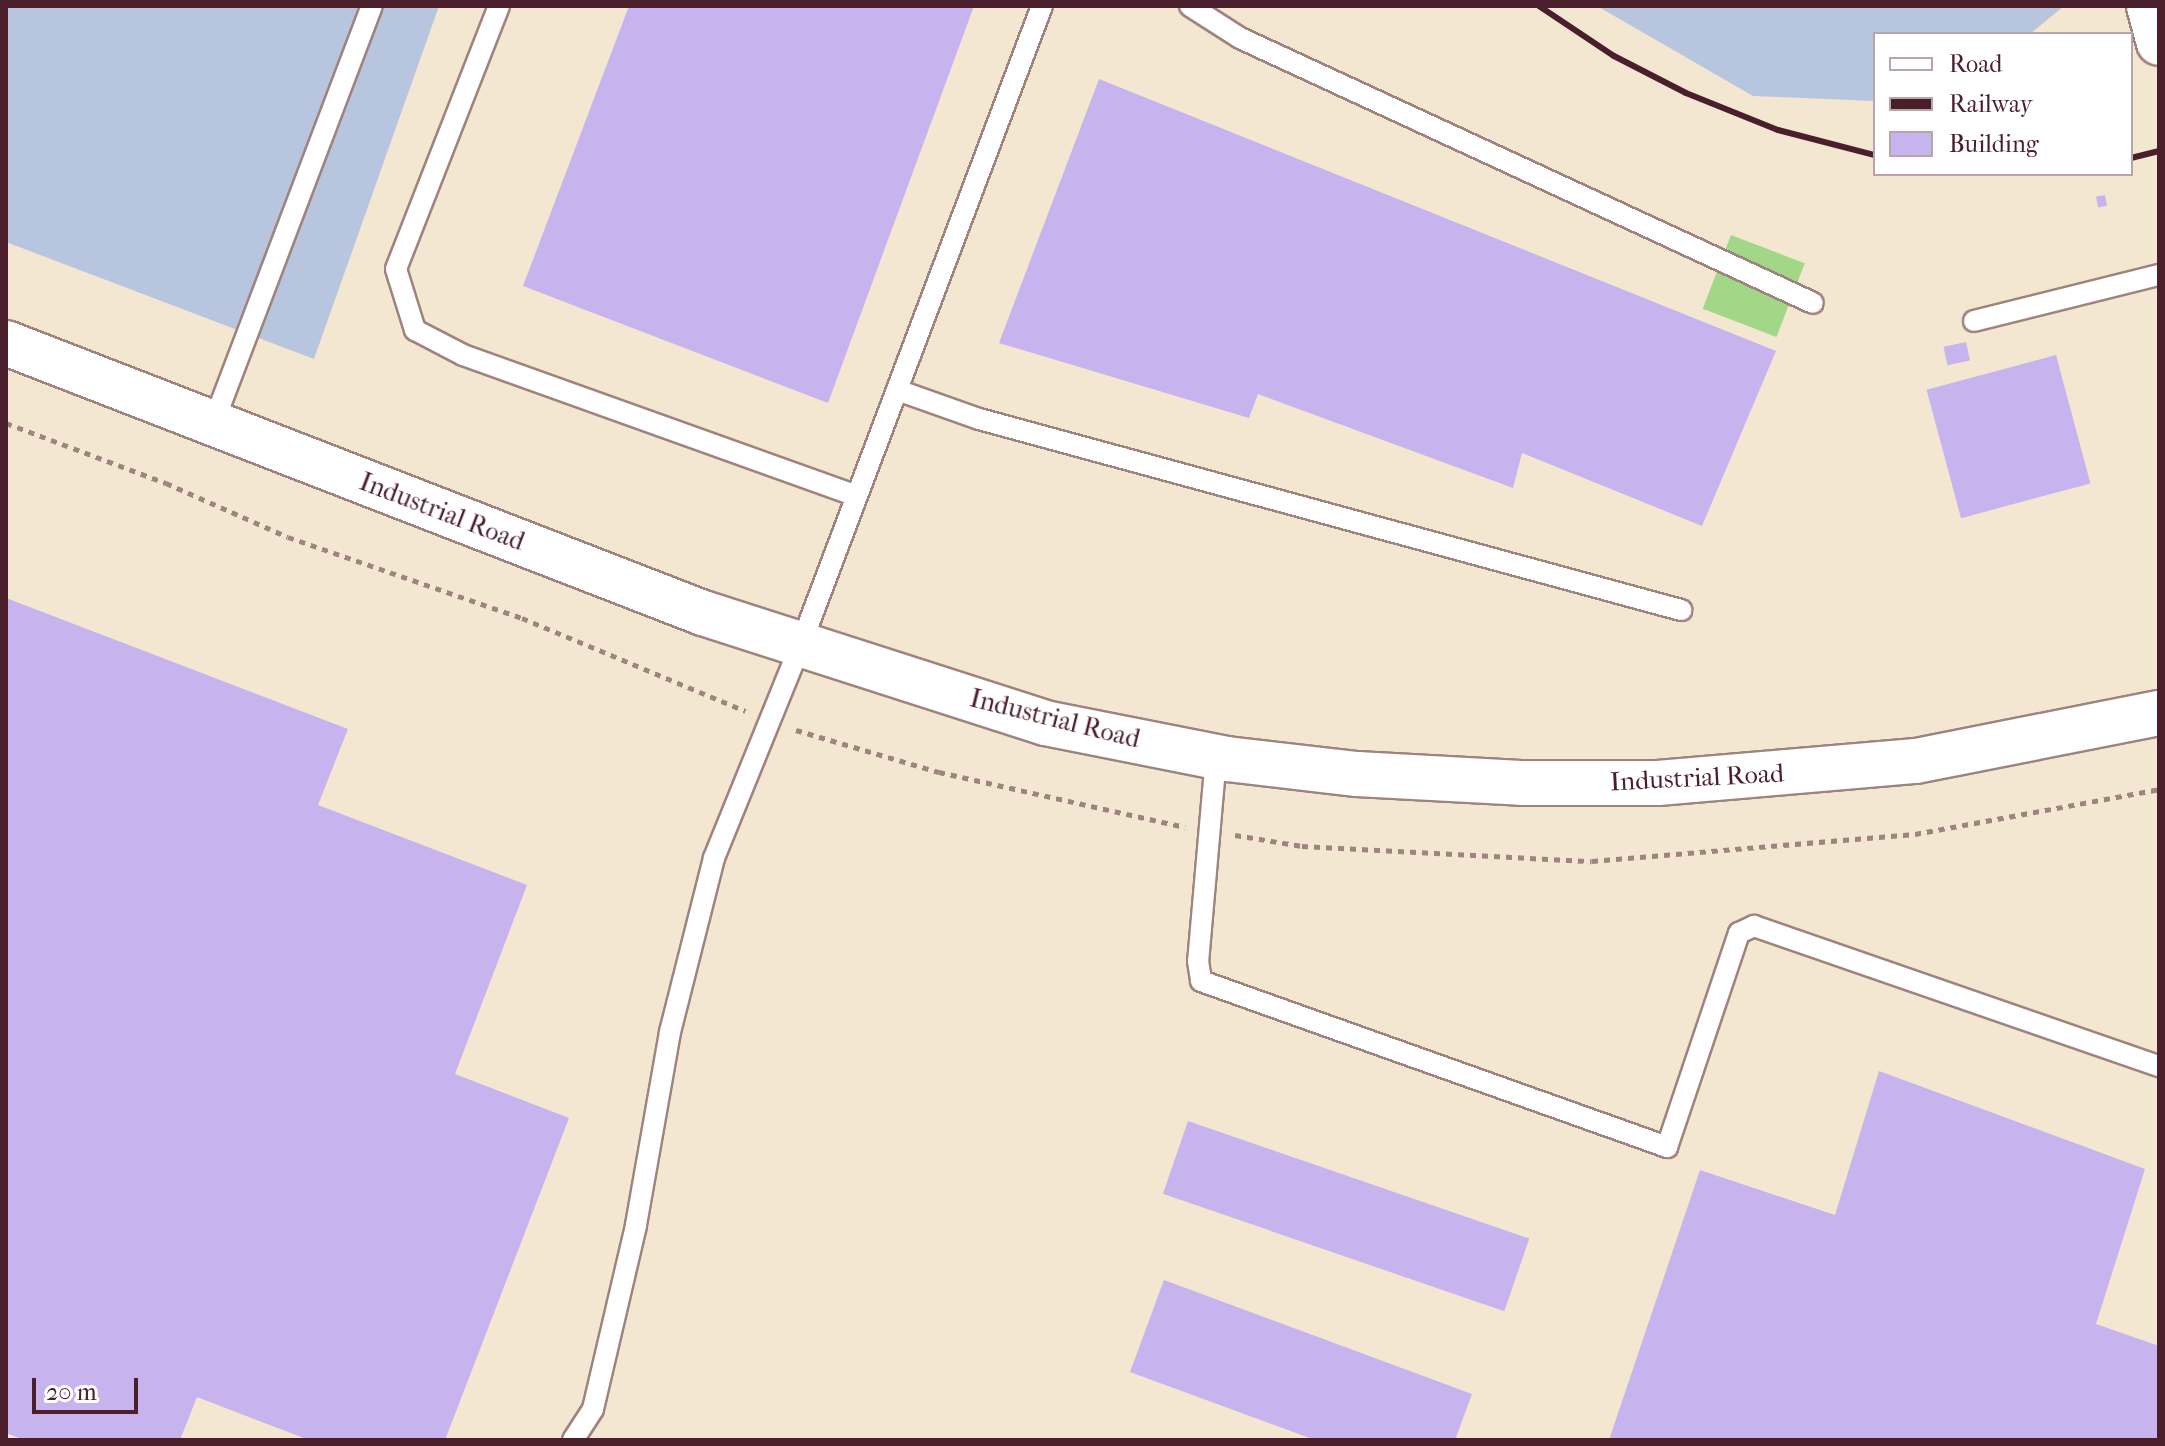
<!DOCTYPE html>
<style>
body{margin:0}
#map{position:relative;width:2165px;height:1446px;overflow:hidden;background:#f4e7d1;font-family:"IM FELL French Canon",serif}
div>[style]{position:absolute}
.industrial>*{inset:0;background:#b7c5de}
.green>*{inset:0;background:#a2d788;transform-origin:0 0}
.building>*{inset:0;background:#c7b3ee;transform-origin:0 0}
.path>*{height:5px;margin-top:-2.5px;transform-origin:0;background:repeating-linear-gradient(90deg,#9f837e 0 6px,transparent 0 12px)}
.roads{filter:drop-shadow(2px 0 #9f837e) drop-shadow(-2px 0 #9f837e) drop-shadow(0 2px #9f837e) drop-shadow(0 -2px #9f837e)}
.lane>*{height:20px;margin:-10px;padding:0 10px;transform-origin:10px;border-radius:10px;background:#fff}
.secondary>*{height:44px;margin:-22px;padding:0 22px;transform-origin:22px;border-radius:22px;background:#fff}
.primary>*{height:44px;margin:-22px;padding:0 22px;transform-origin:22px;border-radius:22px;background:#fff}
.rail>*{height:6px;margin:-3px;padding:0 3px;transform-origin:3px;border-radius:3px;background:#4a1f2b}
span{translate:-50% -50%;white-space:nowrap;text-align:center;line-height:1.15;-webkit-text-stroke:6px #fff;paint-order:stroke}
.street-label{font-size:26px;color:#4a1f2b}
.frame{position:absolute;inset:0;border:8px solid #4a1f2b;pointer-events:none}
.legend{position:absolute;left:1873px;top:32px;width:260px;height:144px;box-sizing:border-box;background:#fff;border:2px solid #b7a5aa;margin:0;padding:10px 14px;list-style:none;font-size:24px;color:#4a1f2b}
.legend li{display:flex;align-items:center;gap:16px;height:40px}
.legend b{width:40px;border:2px solid #b7a5aa}
.scale{position:absolute;left:32px;top:1378px;width:106px;height:36px;box-sizing:border-box;border:4px solid #4a1f2b;border-top:0;padding-left:10px;font-size:24px;line-height:28px;white-space:nowrap;color:#4a1f2b;-webkit-text-stroke:6px #fff;paint-order:stroke}
</style>
<div id="map">
<div class="industrial">
<i style="clip-path:polygon(6px 6px,439px 6px,314px 359px,6px 242px)"></i>
<i style="clip-path:polygon(1597px 6px,2064px 6px,2030px 34px,1875px 34px,1875px 101px,1753px 96px)"></i>
</div>
<div class="green">
<i style="left:1731px;top:235px;width:79px;height:79px;rotate:21deg"></i>
</div>
<div class="building">
<i style="clip-path:polygon(629px 6px,974px 6px,828px 403px,523px 286px)"></i>
<i style="clip-path:polygon(1099px 79px,1776px 351px,1702px 526px,1522px 453px,1513px 488px,1258px 394px,1249px 418px,999px 343px)"></i>
<i style="left:2105px;top:195px;width:11px;height:9px;rotate:80deg"></i>
<i style="left:1966px;top:342px;width:19px;height:23px;rotate:78deg"></i>
<i style="left:2056px;top:355px;width:133px;height:134px;rotate:75deg"></i>
<i style="clip-path:polygon(6px 598px,348px 729px,318px 805px,527px 885px,455px 1074px,569px 1118px,445px 1440px,309px 1440px,197px 1397px,180px 1440px,24px 1440px,6px 1433px)"></i>
<i style="clip-path:polygon(1879px 1071px,2145px 1169px,2096px 1324px,2159px 1346px,2159px 1440px,1609px 1440px,1700px 1170px,1835px 1215px)"></i>
<i style="left:1188px;top:1121px;width:361px;height:77px;rotate:19deg"></i>
<i style="clip-path:polygon(1164px 1280px,1472px 1394px,1455px 1440px,1315px 1440px,1130px 1372px)"></i>
</div>
<div class="path">
<i style="left:6px;top:423px;width:171px;rotate:20.6deg"></i>
<i style="left:166px;top:483px;width:133px;rotate:23.9deg"></i>
<i style="left:288px;top:537px;width:248px;rotate:19.1deg"></i>
<i style="left:522px;top:618px;width:242px;rotate:22.6deg"></i>
<i style="left:796px;top:730px;width:149px;rotate:16.4deg"></i>
<i style="left:939px;top:772px;width:252px;rotate:12.6deg"></i>
<i style="left:1235px;top:835px;width:68px;rotate:9.3deg"></i>
<i style="left:1302px;top:846px;width:290px;rotate:3deg"></i>
<i style="left:1592px;top:861px;width:324px;rotate:-4.8deg"></i>
<i style="left:1915px;top:834px;width:248px;rotate:-10.4deg"></i>
</div>
<div class="roads">
<div class="lane">
<i style="left:499px;top:6px;width:282px;rotate:111.4deg"></i>
<i style="left:396px;top:269px;width:64px;rotate:72.7deg"></i>
<i style="left:415px;top:330px;width:54px;rotate:27.5deg"></i>
<i style="left:463px;top:355px;width:418px;rotate:19.7deg"></i>
<i style="left:1190px;top:6px;width:59px;rotate:32.6deg"></i>
<i style="left:1240px;top:38px;width:631px;rotate:24.82deg"></i>
<i style="left:1974px;top:321px;width:191px;rotate:-14deg"></i>
<i style="left:897px;top:390px;width:87px;rotate:19.5deg"></i>
<i style="left:979px;top:419px;width:728px;rotate:15.22deg"></i>
<i style="left:213px;top:424px;width:447px;rotate:-69.2deg"></i>
<i style="left:1216px;top:757px;width:205px;rotate:95deg"></i>
<i style="left:1198px;top:961px;width:20px;rotate:81deg"></i>
<i style="left:1201px;top:981px;width:495px;rotate:19.6deg"></i>
<i style="left:1667px;top:1147px;width:226px;rotate:-71.4deg"></i>
<i style="left:1739px;top:933px;width:17px;rotate:-25deg"></i>
<i style="left:1754px;top:926px;width:429px;rotate:19.1deg"></i>
<i style="left:573px;top:1440px;width:37px;rotate:-57deg"></i>
<i style="left:593px;top:1409px;width:189px;rotate:-76.8deg"></i>
<i style="left:636px;top:1225px;width:196px;rotate:-80deg"></i>
<i style="left:670px;top:1032px;width:179px;rotate:-75.8deg"></i>
<i style="left:714px;top:858px;width:231px;rotate:-67.9deg"></i>
<i style="left:801px;top:644px;width:682px;rotate:-69.31deg"></i>
</div>
<div class="secondary">
<i style="left:6px;top:343px;width:747px;rotate:21.18deg"></i>
<i style="left:703px;top:613px;width:359px;rotate:17.8deg"></i>
<i style="left:1045px;top:723px;width:186px;rotate:11.2deg"></i>
<i style="left:1227px;top:759px;width:131px;rotate:6.6deg"></i>
<i style="left:1357px;top:774px;width:164px;rotate:3.1deg"></i>
<i style="left:1521px;top:783px;width:137px"></i>
<i style="left:1658px;top:783px;width:259px;rotate:-4.9deg"></i>
<i style="left:1916px;top:761px;width:248px;rotate:-11.2deg"></i>
</div>
<div class="primary">
<i style="left:2149px;top:6px;width:38px;rotate:75deg"></i>
</div>
</div>
<div class="rail">
<i style="left:1539px;top:6px;width:90px;rotate:33.7deg"></i>
<i style="left:1614px;top:56px;width:81px;rotate:27.2deg"></i>
<i style="left:1686px;top:93px;width:99px;rotate:21.9deg"></i>
<i style="left:1778px;top:130px;width:100px;rotate:14.5deg"></i>
<i style="left:2131px;top:158px;width:29px;rotate:-14deg"></i>
</div>
<div class="street-label">
<span style="left:442px;top:512px;rotate:21deg">Industrial Road</span>
<span style="left:1055px;top:719px;rotate:14deg">Industrial Road</span>
<span style="left:1697px;top:778px;rotate:-3deg">Industrial Road</span>
</div>
<div class="frame"></div>
<ul class="legend">
<li><b style="height:10px;background:#fff"></b>Road</li>
<li><b style="height:10px;background:#4a1f2b"></b>Railway</li>
<li><b style="height:22px;background:#c7b3ee"></b>Building</li>
</ul>
<div class="scale">20 m</div>
</div>
